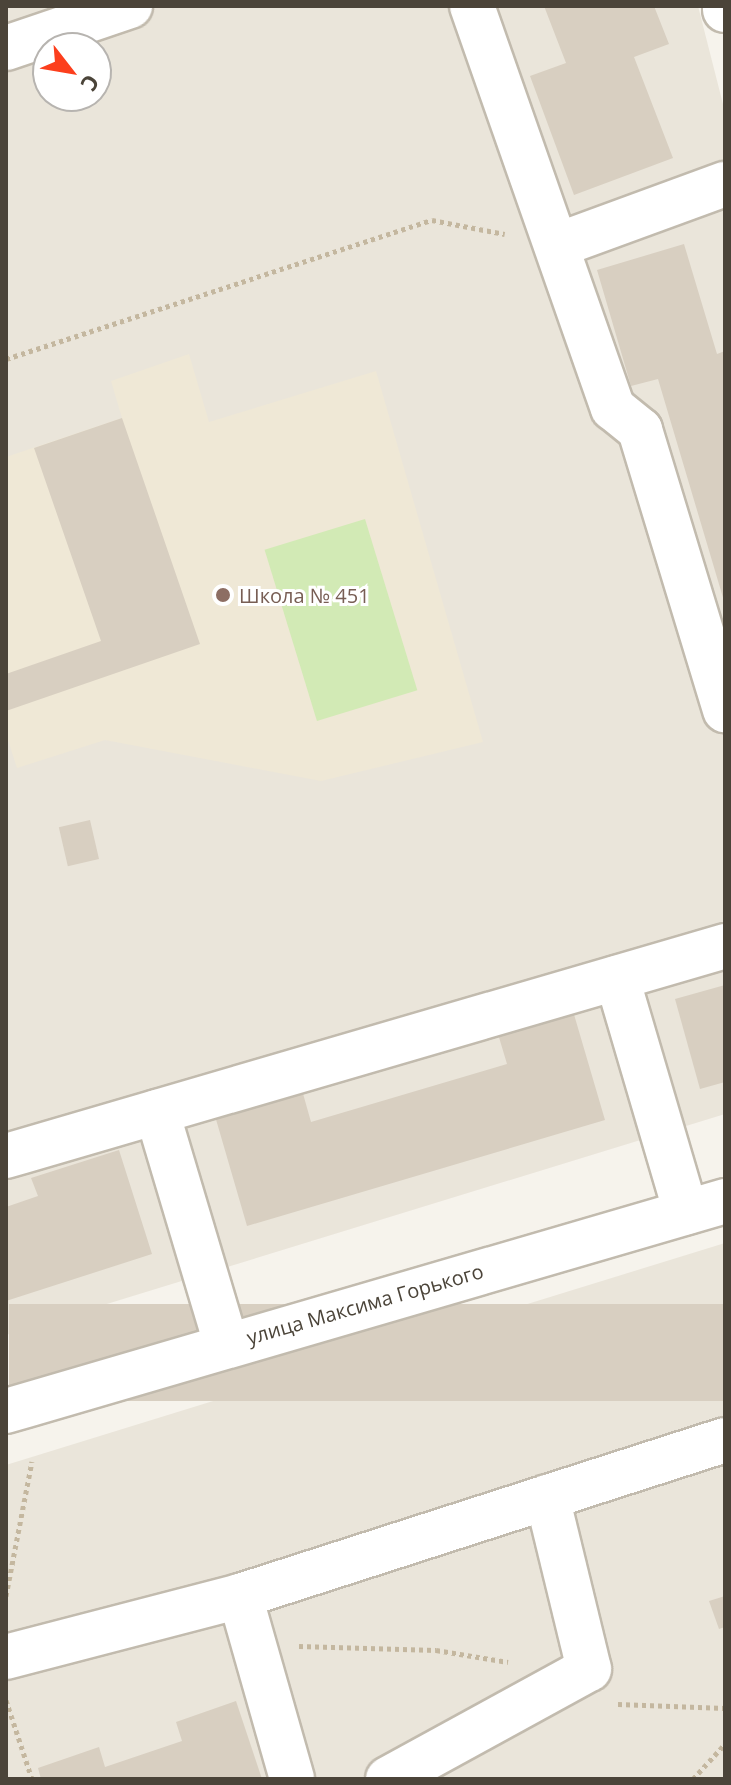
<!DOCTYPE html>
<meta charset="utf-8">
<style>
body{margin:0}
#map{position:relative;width:731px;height:1785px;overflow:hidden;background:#f6f3ec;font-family:"Open Sans",sans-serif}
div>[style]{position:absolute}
.residential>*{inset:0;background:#eae5da}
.education>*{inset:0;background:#efe8d6}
.green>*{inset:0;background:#d2eab5;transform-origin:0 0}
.building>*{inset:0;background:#d8cfc1;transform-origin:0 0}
.path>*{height:5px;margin-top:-2.5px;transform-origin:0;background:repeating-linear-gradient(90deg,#c4b79f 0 4px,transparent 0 8px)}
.roads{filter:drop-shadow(2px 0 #c2bbae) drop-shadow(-2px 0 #c2bbae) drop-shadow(0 2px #c2bbae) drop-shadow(0 -2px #c2bbae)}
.minor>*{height:44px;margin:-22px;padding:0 22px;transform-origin:22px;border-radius:22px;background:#fff}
.dots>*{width:22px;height:22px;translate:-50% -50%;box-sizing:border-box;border:4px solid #fff;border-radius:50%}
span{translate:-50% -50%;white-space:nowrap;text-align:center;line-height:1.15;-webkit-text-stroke:6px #fff;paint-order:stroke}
.education-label{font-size:20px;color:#785e54}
.left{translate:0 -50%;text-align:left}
.street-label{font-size:20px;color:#4b4439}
.frame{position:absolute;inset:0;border:8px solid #4b4439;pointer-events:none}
.north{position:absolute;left:32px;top:32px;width:80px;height:80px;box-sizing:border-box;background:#fff;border:2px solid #b7b4b0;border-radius:50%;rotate:121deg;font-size:22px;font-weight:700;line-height:32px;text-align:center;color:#4b4439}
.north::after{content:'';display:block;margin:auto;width:28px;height:36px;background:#fc3f1d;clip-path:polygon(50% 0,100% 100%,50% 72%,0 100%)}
</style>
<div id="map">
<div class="residential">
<i style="clip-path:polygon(evenodd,6px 6px,698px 6px,725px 112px,725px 1114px,6px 1335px,6px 6px,48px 48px,96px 48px,96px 96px,48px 96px,48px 48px)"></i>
<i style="clip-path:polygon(725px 1243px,725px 1779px,6px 1779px,6px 1465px)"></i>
</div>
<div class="education">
<i style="clip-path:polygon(189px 354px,209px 422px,376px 371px,483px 742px,321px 781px,105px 740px,17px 768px,6px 734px,6px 457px,122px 418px,111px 381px)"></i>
</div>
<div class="green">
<i style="left:365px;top:519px;width:179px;height:105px;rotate:73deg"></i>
</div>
<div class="building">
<i style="clip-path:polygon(544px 6px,654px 6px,669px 44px,634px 57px,673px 158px,574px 195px,530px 76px,566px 63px)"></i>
<i style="clip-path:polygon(684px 244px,717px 354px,725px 351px,724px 601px,658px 379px,631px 386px,597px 270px)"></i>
<i style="clip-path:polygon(122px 418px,200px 644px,6px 711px,6px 674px,101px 641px,34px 448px)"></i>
<i style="left:90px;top:820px;width:40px;height:32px;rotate:77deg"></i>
<i style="clip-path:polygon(725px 985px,725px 1082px,700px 1089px,675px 999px)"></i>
<i style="clip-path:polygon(573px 1011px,605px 1120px,247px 1226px,215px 1116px,302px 1090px,311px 1122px,507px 1064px,498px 1034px)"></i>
<i style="clip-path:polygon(119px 1150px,152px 1254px,6px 1301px,6px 1207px,38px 1196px,31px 1178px)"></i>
<i style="left:725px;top:1304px;width:97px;height:716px;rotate:90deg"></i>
<i style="clip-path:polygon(725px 1596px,725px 1627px,719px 1629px,709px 1601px)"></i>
<i style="clip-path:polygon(236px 1701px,262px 1779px,41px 1779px,38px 1768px,99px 1747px,105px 1767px,182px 1741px,176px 1722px)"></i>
</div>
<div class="path">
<i style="left:6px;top:359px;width:448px;rotate:-18.1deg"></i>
<i style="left:432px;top:220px;width:74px;rotate:10.9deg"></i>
<i style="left:6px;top:1596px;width:137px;rotate:-79.1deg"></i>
<i style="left:299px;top:1646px;width:137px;rotate:1.7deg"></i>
<i style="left:436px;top:1650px;width:73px;rotate:9.5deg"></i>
<i style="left:6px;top:1700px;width:83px;rotate:71.8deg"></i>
<i style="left:618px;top:1704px;width:107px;rotate:2.1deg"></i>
<i style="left:693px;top:1779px;width:47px;rotate:-47.6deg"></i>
</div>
<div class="roads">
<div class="minor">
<i style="left:472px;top:6px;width:426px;rotate:70.7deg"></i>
<i style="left:613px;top:408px;width:35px;rotate:39deg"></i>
<i style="left:640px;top:430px;width:293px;rotate:73.1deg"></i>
<i style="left:725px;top:7px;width:3px;rotate:90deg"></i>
<i style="left:6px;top:48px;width:131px;rotate:-18.7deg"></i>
<i style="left:558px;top:245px;width:178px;rotate:-20.1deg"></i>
<i style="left:617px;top:978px;width:244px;rotate:73.6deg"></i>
<i style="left:157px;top:1112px;width:242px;rotate:73.4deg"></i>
<i style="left:6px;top:1156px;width:749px;rotate:-16.28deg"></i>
<i style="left:6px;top:1411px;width:749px;rotate:-16.28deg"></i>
<i style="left:240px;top:1596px;width:190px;rotate:74.1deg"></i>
<i style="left:6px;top:1657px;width:242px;rotate:-14.6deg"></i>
<i style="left:240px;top:1596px;width:509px;rotate:-17.83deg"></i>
<i style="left:388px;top:1779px;width:229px;rotate:-28.7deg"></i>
<i style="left:589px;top:1669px;width:177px;rotate:-103.7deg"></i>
</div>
</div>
<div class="dots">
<i style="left:223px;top:595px;background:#8d6e63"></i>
</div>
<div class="education-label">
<span class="left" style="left:239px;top:595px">Школа № 451</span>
</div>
<div class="street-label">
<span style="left:365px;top:1304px;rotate:-16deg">улица Максима Горького</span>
</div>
<div class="frame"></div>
<div class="north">С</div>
</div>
